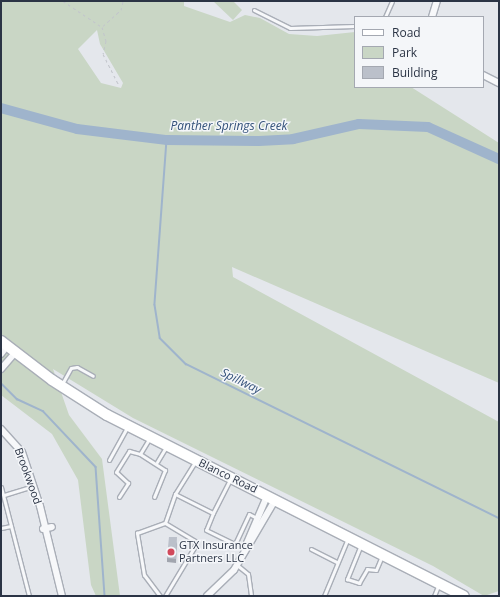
<!DOCTYPE html>
<style>
body{margin:0}
#map{position:relative;width:500px;height:597px;overflow:hidden;background:#e4e7ec;font-family:"Open Sans",sans-serif}
div>[style]{position:absolute}
.green>*{inset:0;background:#c9d6c5}
.stream>*{height:1.5px;margin:-0.75px;padding:0 0.75px;transform-origin:0.75px;border-radius:0.75px;background:#9fb4cc}
.river>*{height:10px;margin:-5px;padding:0 5px;transform-origin:5px;border-radius:5px;background:#9fb4cc}
.path>*{height:1px;margin-top:-0.5px;transform-origin:0;background:repeating-linear-gradient(90deg,#c2c5cb 0 3px,transparent 0 6px)}
.roads{filter:drop-shadow(1px 0 #a9aeb7) drop-shadow(-1px 0 #a9aeb7) drop-shadow(0 1px #a9aeb7) drop-shadow(0 -1px #a9aeb7)}
.service>*{height:3px;margin:-1.5px;padding:0 1.5px;transform-origin:1.5px;border-radius:1.5px;background:#f7f8fa}
.minor>*{height:6px;margin:-3px;padding:0 3px;transform-origin:3px;border-radius:3px;background:#f7f8fa}
.primary>*{height:10px;margin:-5px;padding:0 5px;transform-origin:5px;border-radius:5px;background:#fff}
.wall>*{inset:0;background:#a1a5ae}
.building>*{inset:0;background:#bbc0ca}
.dots>*{width:11px;height:11px;translate:-50% -50%;box-sizing:border-box;border:2px solid #f4f6f9;border-radius:50%}
span{translate:-50% -50%;white-space:nowrap;text-align:center;line-height:1.15;-webkit-text-stroke:3px #f4f6f9;paint-order:stroke}
.street-label{font-size:11px;color:#2b3445}
.poi-label{font-size:11px;color:#2b3445}
.left{translate:0 -50%;text-align:left}
.water-label{font-size:12px;color:#34527a;font-style:italic}
.frame{position:absolute;inset:0;border:2px solid #2b3445;pointer-events:none}
.legend{position:absolute;left:354px;top:16px;width:130px;height:72px;box-sizing:border-box;background:#f4f6f9;border:1px solid #a4a8b1;margin:0;padding:5px 7px;list-style:none;font-size:12px;color:#2b3445}
.legend li{display:flex;align-items:center;gap:8px;height:20px}
.legend b{width:20px;border:1px solid #a4a8b1}
</style>
<div id="map">
<div class="green">
<i style="clip-path:polygon(evenodd,1px 1px,184px 1px,184px 6px,230px 22px,245px 15px,260px 18px,289px 34px,317px 36px,355px 32px,355px 87px,411px 87px,499px 143px,499px 383px,232px 267px,233px 277px,499px 422px,499px 591px,484px 596px,433px 566px,133px 418px,53px 369px,69px 415px,102px 459px,120px 596px,96px 596px,91px 585px,78px 480px,52px 434px,1px 395px,1px 1px,97px 30px,100px 44px,123px 83px,121px 88px,101px 83px,78px 49px,97px 30px)"></i>
<i style="clip-path:polygon(213px 1px,233px 1px,242px 10px,233px 20px)"></i>
</div>
<div class="stream">
<i style="left:167px;top:140px;width:165px;rotate:94.2deg"></i>
<i style="left:155px;top:305px;width:33px;rotate:81deg"></i>
<i style="left:160px;top:338px;width:37px;rotate:45deg"></i>
<i style="left:186px;top:364px;width:349px;rotate:26.2deg"></i>
<i style="left:1px;top:383px;width:23px;rotate:45deg"></i>
<i style="left:17px;top:399px;width:29px;rotate:25deg"></i>
<i style="left:43px;top:411px;width:77px;rotate:46.6deg"></i>
<i style="left:96px;top:467px;width:129px;rotate:86deg"></i>
</div>
<div class="river">
<i style="left:1px;top:108px;width:79px;rotate:15.4deg"></i>
<i style="left:77px;top:129px;width:91px;rotate:7deg"></i>
<i style="left:167px;top:140px;width:92px;rotate:0.6deg"></i>
<i style="left:259px;top:141px;width:34px;rotate:-3deg"></i>
<i style="left:293px;top:139px;width:68px;rotate:-12.8deg"></i>
<i style="left:359px;top:124px;width:69px;rotate:2.5deg"></i>
<i style="left:428px;top:127px;width:78px;rotate:24.3deg"></i>
</div>
<div class="path">
<i style="left:63px;top:1px;width:47px;rotate:33.7deg"></i>
<i style="left:102px;top:27px;width:15px;rotate:74deg"></i>
<i style="left:106px;top:41px;width:13px;rotate:103deg"></i>
<i style="left:103px;top:54px;width:34px;rotate:63deg"></i>
<i style="left:103px;top:26px;width:24px;rotate:-42deg"></i>
<i style="left:121px;top:10px;width:9px;rotate:-77deg"></i>
</div>
<div class="roads">
<div class="service">
<i style="left:254px;top:10px;width:40px;rotate:26.6deg"></i>
<i style="left:290px;top:28px;width:65px;rotate:-1.8deg"></i>
<i style="left:385px;top:17px;width:17px;rotate:-66deg"></i>
<i style="left:62px;top:384px;width:18px;rotate:-61deg"></i>
<i style="left:71px;top:368px;width:6px;rotate:-9deg"></i>
<i style="left:77px;top:367px;width:18px;rotate:29deg"></i>
<i style="left:140px;top:454px;width:30px;rotate:33deg"></i>
<i style="left:165px;top:470px;width:29px;rotate:112deg"></i>
<i style="left:109px;top:460px;width:38px;rotate:-61deg"></i>
<i style="left:157px;top:462px;width:17px;rotate:-59deg"></i>
<i style="left:1px;top:487px;width:113px;rotate:75.6deg"></i>
<i style="left:175px;top:494px;width:42px;rotate:26.6deg"></i>
<i style="left:213px;top:513px;width:38px;rotate:-63deg"></i>
<i style="left:4px;top:495px;width:31px;rotate:-17deg"></i>
<i style="left:119px;top:497px;width:17px;rotate:-57deg"></i>
<i style="left:128px;top:483px;width:16px;rotate:-137deg"></i>
<i style="left:116px;top:472px;width:25px;rotate:-58deg"></i>
<i style="left:129px;top:451px;width:11px;rotate:15deg"></i>
<i style="left:140px;top:454px;width:17px;rotate:-59deg"></i>
<i style="left:213px;top:513px;width:18px;rotate:112deg"></i>
<i style="left:206px;top:530px;width:32px;rotate:26deg"></i>
<i style="left:235px;top:544px;width:33px;rotate:-65deg"></i>
<i style="left:249px;top:514px;width:9px;rotate:27deg"></i>
<i style="left:1px;top:528px;width:10px;rotate:-11deg"></i>
<i style="left:360px;top:547px;width:35px;rotate:112deg"></i>
<i style="left:347px;top:579px;width:13px;rotate:18deg"></i>
<i style="left:359px;top:583px;width:16px;rotate:-60deg"></i>
<i style="left:367px;top:569px;width:9px;rotate:6deg"></i>
<i style="left:376px;top:570px;width:15px;rotate:-67deg"></i>
<i style="left:311px;top:549px;width:29px;rotate:27deg"></i>
<i style="left:237px;top:565px;width:14px;rotate:39deg"></i>
<i style="left:248px;top:574px;width:22px;rotate:82deg"></i>
<i style="left:160px;top:596px;width:26px;rotate:-127deg"></i>
<i style="left:144px;top:575px;width:43px;rotate:-99.5deg"></i>
<i style="left:137px;top:533px;width:30px;rotate:-20deg"></i>
<i style="left:165px;top:596px;width:58px;rotate:-59deg"></i>
<i style="left:195px;top:546px;width:5px;rotate:-90deg"></i>
<i style="left:195px;top:541px;width:35px;rotate:-149deg"></i>
<i style="left:165px;top:523px;width:31px;rotate:-71deg"></i>
<i style="left:175px;top:494px;width:38px;rotate:-58deg"></i>
<i style="left:324px;top:596px;width:63px;rotate:-67.5deg"></i>
<i style="left:434px;top:596px;width:11px;rotate:-68deg"></i>
</div>
<div class="minor">
<i style="left:432px;top:17px;width:17px;rotate:-73deg"></i>
<i style="left:483px;top:75px;width:18px;rotate:27deg"></i>
<i style="left:1px;top:354px;width:10px;rotate:-53deg"></i>
<i style="left:1px;top:369px;width:21px;rotate:-49deg"></i>
<i style="left:1px;top:429px;width:31px;rotate:48deg"></i>
<i style="left:22px;top:452px;width:57px;rotate:71.6deg"></i>
<i style="left:40px;top:506px;width:93px;rotate:76.3deg"></i>
<i style="left:43px;top:529px;width:9px;rotate:-13deg"></i>
<i style="left:247px;top:543px;width:51px;rotate:-66.9deg"></i>
<i style="left:207px;top:596px;width:37px;rotate:-44deg"></i>
<i style="left:234px;top:570px;width:81px;rotate:-59.6deg"></i>
</div>
<div class="primary">
<i style="left:1px;top:341px;width:64px;rotate:37.4deg"></i>
<i style="left:52px;top:380px;width:65px;rotate:32.5deg"></i>
<i style="left:107px;top:415px;width:400px;rotate:26.9deg"></i>
</div>
</div>
<div class="wall">
<i style="clip-path:polygon(177px 542px,176px 563px,167px 562px,167px 558px)"></i>
</div>
<div class="building">
<i style="clip-path:polygon(169px 537px,177px 537px,176px 559px,167px 558px)"></i>
</div>
<div class="dots">
<i style="left:171px;top:552px;background:#d1495b"></i>
</div>
<div class="street-label">
<span style="left:28px;top:476px;rotate:70deg">Brookwood</span>
<span style="left:228px;top:476px;rotate:26deg">Blanco Road</span>
</div>
<div class="poi-label">
<span class="left" style="left:179px;top:552px">GTX Insurance<br>Partners LLC</span>
</div>
<div class="water-label">
<span style="left:229px;top:126px">Panther Springs Creek</span>
<span style="left:241px;top:381px;rotate:26deg">Spillway</span>
</div>
<div class="frame"></div>
<ul class="legend">
<li><b style="height:5px;background:#fff"></b>Road</li>
<li><b style="height:11px;background:#c9d6c5"></b>Park</li>
<li><b style="height:11px;background:#bbc0ca"></b>Building</li>
</ul>
</div>
